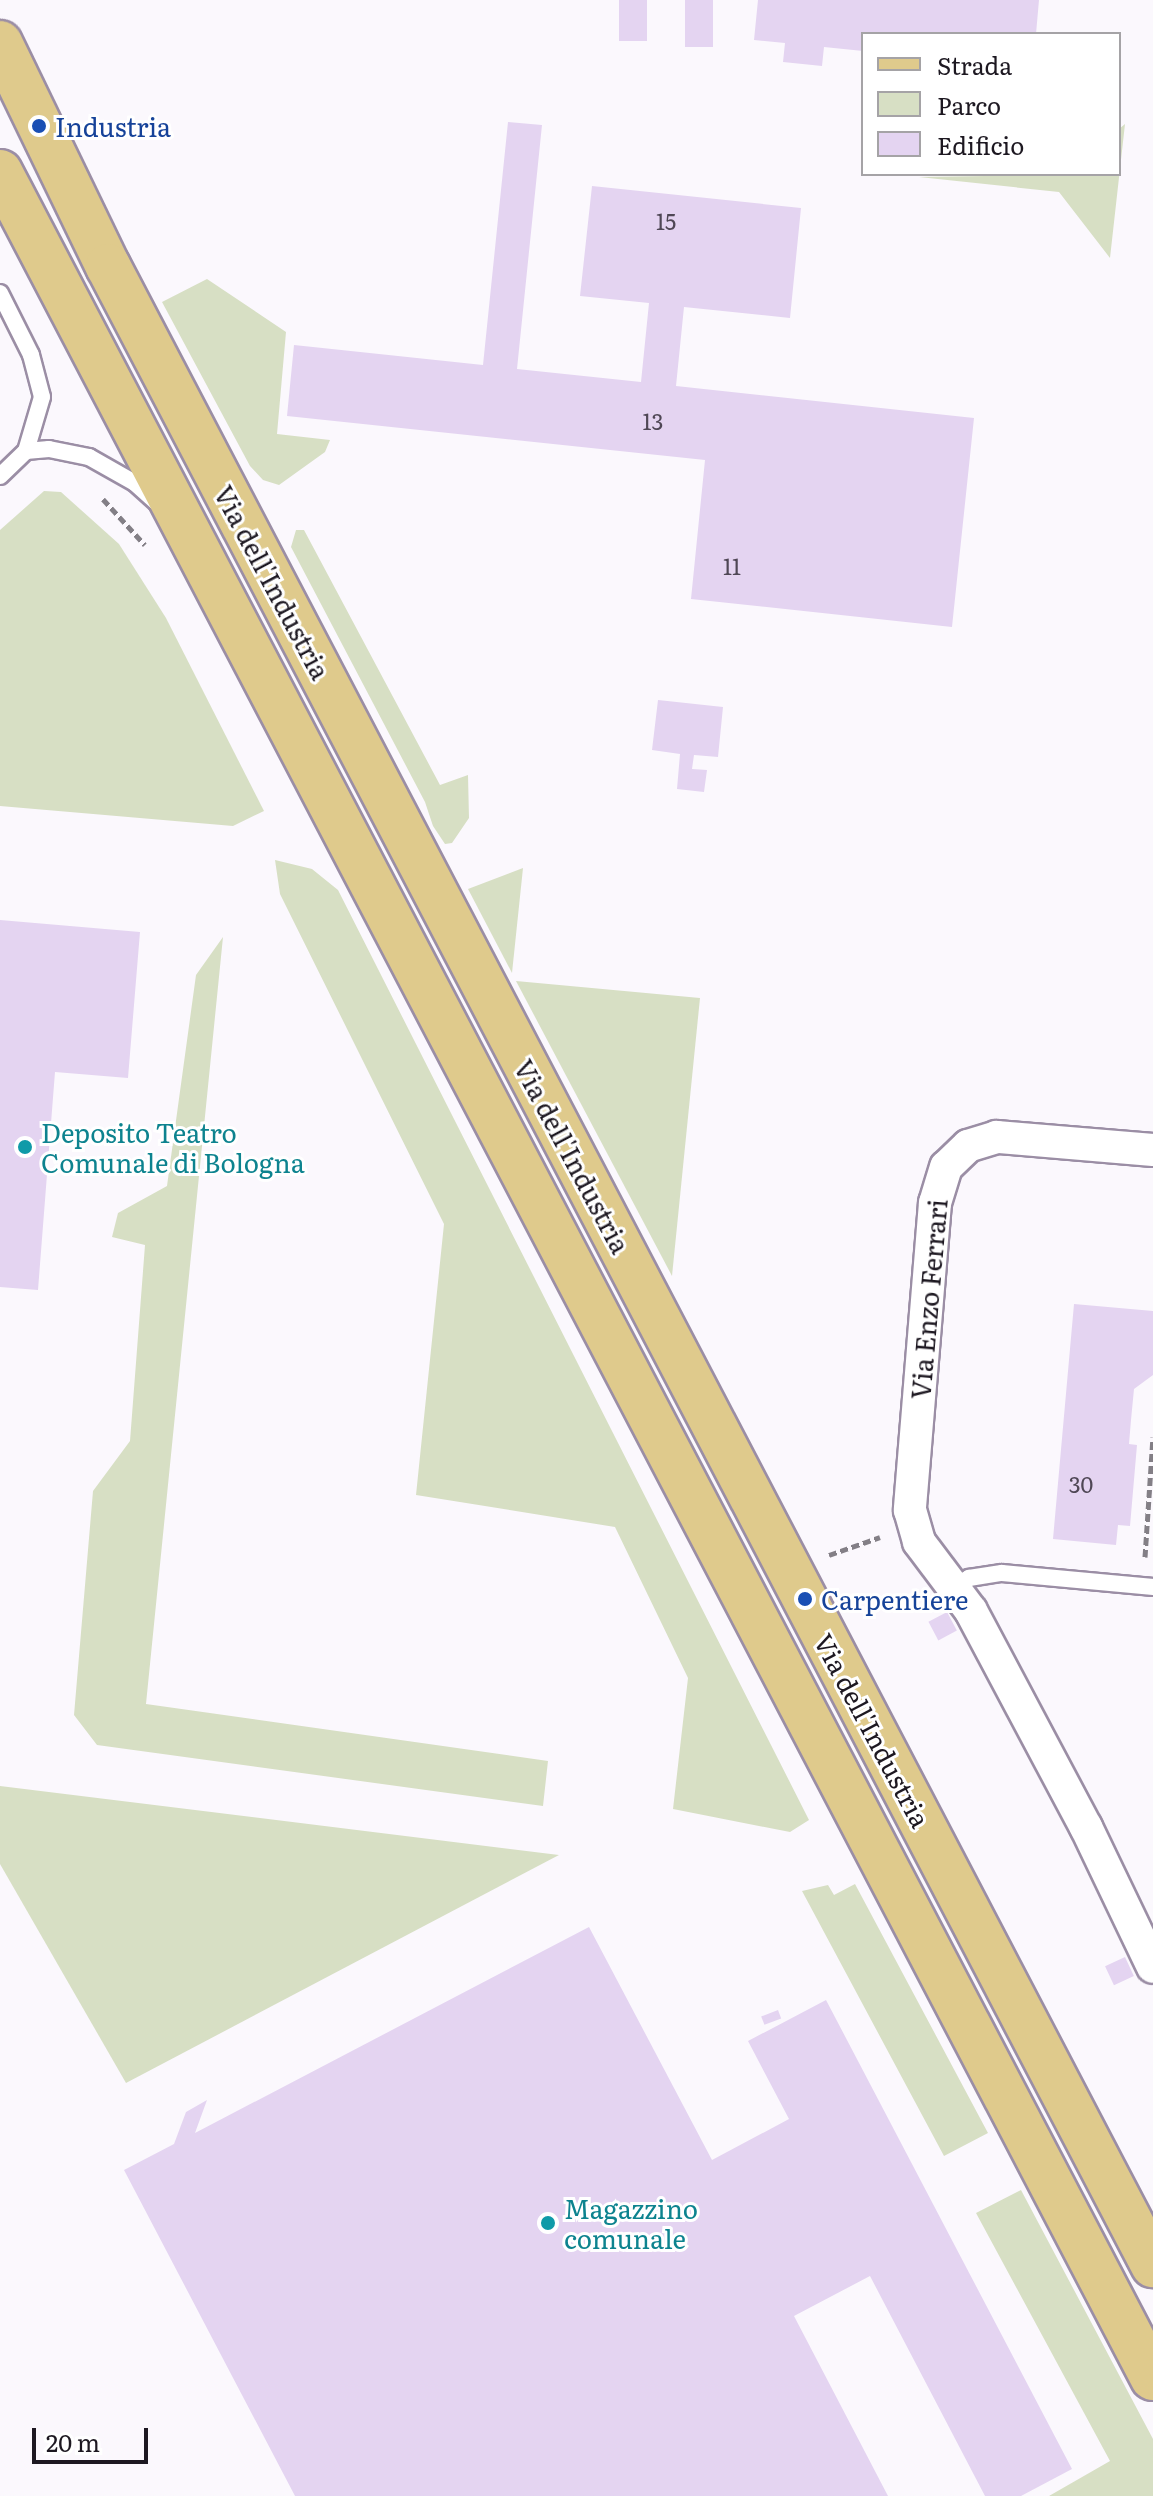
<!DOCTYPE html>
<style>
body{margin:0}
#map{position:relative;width:1153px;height:2496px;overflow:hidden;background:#fbf8fd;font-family:Literata,serif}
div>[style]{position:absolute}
.green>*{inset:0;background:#d7dfc4}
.building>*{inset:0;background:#e4d4f1;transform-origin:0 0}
.path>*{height:5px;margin-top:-2.5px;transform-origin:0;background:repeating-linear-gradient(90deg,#837f86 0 8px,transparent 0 12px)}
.roads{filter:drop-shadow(2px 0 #9b8ea5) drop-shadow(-2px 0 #9b8ea5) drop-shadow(0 2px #9b8ea5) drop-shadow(0 -2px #9b8ea5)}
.service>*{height:16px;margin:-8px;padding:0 8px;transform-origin:8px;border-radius:8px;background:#fff}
.minor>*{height:32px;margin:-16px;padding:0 16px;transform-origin:16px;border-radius:16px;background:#fff}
.primary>*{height:44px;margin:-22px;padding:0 22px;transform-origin:22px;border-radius:22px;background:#dfca8c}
.dots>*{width:22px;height:22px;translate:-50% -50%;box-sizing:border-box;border:4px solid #fff;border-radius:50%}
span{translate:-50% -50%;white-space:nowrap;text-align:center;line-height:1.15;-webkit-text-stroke:6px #fff;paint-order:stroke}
.number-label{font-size:22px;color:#4f4755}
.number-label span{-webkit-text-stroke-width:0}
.transit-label{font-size:26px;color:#164399}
.left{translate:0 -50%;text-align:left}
.street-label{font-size:26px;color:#1d1821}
.culture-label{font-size:26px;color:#0d838f}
.legend{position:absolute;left:861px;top:32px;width:260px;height:144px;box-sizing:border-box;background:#fff;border:2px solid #a5a3a6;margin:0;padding:10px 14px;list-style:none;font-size:24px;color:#1d1821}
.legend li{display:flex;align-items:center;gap:16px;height:40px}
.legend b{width:40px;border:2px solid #a5a3a6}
.scale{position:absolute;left:32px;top:2428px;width:116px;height:36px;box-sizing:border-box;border:4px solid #1d1821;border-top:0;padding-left:10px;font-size:24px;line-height:28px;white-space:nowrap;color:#1d1821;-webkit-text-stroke:6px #fff;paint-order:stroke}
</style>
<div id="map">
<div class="green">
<i style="clip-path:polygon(1125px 124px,1110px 258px,1059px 192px,919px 177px,1119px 174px,1119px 129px)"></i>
<i style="clip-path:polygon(207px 279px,286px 332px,277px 434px,330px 440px,325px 452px,279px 485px,263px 480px,250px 466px,162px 302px)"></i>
<i style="clip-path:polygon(44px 491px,61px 492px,119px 544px,166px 618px,264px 811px,233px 826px,0 806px,0 530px)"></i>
<i style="clip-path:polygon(296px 530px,304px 530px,440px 785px,468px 775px,469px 818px,452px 843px,445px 844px,433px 826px,425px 802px,291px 547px)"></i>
<i style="clip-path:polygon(275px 860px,312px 869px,338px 890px,809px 1820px,790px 1832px,673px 1809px,688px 1678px,615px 1527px,416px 1495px,444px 1224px,280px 894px)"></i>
<i style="clip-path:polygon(523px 868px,512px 973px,468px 889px)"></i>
<i style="clip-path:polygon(223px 937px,146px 1704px,548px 1761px,543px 1806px,97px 1745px,74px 1715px,93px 1491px,130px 1441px,145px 1245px,112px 1237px,118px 1213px,167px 1186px,196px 975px)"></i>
<i style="clip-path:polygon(516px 981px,700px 998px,672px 1276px)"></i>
<i style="clip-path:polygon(0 1786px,559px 1855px,126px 2083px,0 1864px)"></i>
<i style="clip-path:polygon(855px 1884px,988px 2133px,944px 2156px,802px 1891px,828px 1885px,834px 1895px)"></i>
<i style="clip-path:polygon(1021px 2190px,1153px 2439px,1153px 2496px,1049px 2496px,1110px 2461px,976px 2213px)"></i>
</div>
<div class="building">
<i style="left:619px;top:0;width:28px;height:41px"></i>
<i style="left:685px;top:0;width:28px;height:47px"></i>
<i style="clip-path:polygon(758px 0,1039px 0,1036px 34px,863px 34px,863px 51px,824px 47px,822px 66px,783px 62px,785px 43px,754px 40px)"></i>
<i style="clip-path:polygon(508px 122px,542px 125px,517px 369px,641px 382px,649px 303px,580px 296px,592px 186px,801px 208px,790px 318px,684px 307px,676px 386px,974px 418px,952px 627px,691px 599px,705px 460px,287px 416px,294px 345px,483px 365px)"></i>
<i style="clip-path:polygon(658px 700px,723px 707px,718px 757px,694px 755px,692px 769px,707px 770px,704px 792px,677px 789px,680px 754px,652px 750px)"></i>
<i style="clip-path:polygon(0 920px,140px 932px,128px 1078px,55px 1072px,38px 1290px,0 1287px)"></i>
<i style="clip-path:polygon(1074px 1304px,1153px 1311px,1153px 1375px,1134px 1389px,1131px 1420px,1129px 1444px,1137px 1445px,1130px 1526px,1118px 1525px,1116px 1545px,1053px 1539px)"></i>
<i style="left:947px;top:1612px;width:21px;height:21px;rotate:62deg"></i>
<i style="clip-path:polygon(589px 1927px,712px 2160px,789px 2119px,748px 2041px,826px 2000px,1072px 2469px,1021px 2496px,985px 2496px,870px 2276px,794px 2316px,888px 2496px,295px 2496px,124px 2170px,174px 2144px,186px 2112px,207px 2100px,195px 2133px)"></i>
<i style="left:1125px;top:1957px;width:21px;height:22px;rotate:65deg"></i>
<i style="left:778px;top:2010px;width:9px;height:18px;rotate:69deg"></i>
</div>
<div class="path">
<i style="left:103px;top:499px;width:62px;rotate:47.6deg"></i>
<i style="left:829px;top:1555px;width:54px;rotate:-19.4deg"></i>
<i style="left:1145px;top:1557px;width:120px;rotate:-86.2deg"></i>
</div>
<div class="roads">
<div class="service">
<i style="left:0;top:293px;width:69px;rotate:63.4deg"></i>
<i style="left:31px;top:355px;width:43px;rotate:75.3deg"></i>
<i style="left:42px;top:397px;width:56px;rotate:106.5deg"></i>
<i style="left:26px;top:451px;width:36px;rotate:136deg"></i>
<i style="left:26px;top:451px;width:23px;rotate:-5deg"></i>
<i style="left:49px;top:449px;width:41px;rotate:11.3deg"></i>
<i style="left:89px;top:457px;width:53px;rotate:29.5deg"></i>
<i style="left:135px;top:483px;width:30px;rotate:42deg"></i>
<i style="left:955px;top:1587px;width:17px;rotate:-33deg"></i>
<i style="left:969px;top:1578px;width:33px;rotate:-9deg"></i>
<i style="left:1002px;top:1573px;width:152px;rotate:5.3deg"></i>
</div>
<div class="minor">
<i style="left:1153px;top:1150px;width:157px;rotate:-175.2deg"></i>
<i style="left:997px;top:1137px;width:30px;rotate:163deg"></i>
<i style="left:968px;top:1146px;width:30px;rotate:136deg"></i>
<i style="left:946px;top:1167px;width:38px;rotate:107deg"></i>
<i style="left:935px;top:1203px;width:308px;rotate:94.7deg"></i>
<i style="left:910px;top:1510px;width:33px;rotate:74deg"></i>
<i style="left:919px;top:1542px;width:86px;rotate:53deg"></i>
<i style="left:971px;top:1611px;width:245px;rotate:62deg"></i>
<i style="left:1086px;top:1827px;width:155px;rotate:64.4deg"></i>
</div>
<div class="primary">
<i style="left:0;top:43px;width:248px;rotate:64.2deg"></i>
<i style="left:108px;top:266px;width:2256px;rotate:62.4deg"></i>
<i style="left:0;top:172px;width:2489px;rotate:62.41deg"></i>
</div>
</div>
<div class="dots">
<i style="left:39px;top:126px;background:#1a4fb4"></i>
<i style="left:25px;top:1147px;background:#0f9aa8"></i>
<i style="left:805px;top:1599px;background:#1a4fb4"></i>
<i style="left:548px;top:2223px;background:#0f9aa8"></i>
</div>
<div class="number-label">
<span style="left:666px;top:221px">15</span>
<span style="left:653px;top:421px">13</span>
<span style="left:732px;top:566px">11</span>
<span style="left:1081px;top:1484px">30</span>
</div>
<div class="transit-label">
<span class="left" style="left:55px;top:126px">Industria</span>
<span class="left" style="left:821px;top:1599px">Carpentiere</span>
</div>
<div class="street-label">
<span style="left:273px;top:582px;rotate:62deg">Via dell'Industria</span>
<span style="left:573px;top:1156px;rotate:62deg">Via dell'Industria</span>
<span style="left:928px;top:1299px;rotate:-85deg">Via Enzo Ferrari</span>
<span style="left:873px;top:1730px;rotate:62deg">Via dell'Industria</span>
</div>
<div class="culture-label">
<span class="left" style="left:41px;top:1147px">Deposito Teatro<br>Comunale di Bologna</span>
<span class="left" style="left:564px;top:2223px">Magazzino<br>comunale</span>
</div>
<ul class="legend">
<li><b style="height:10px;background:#dfca8c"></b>Strada</li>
<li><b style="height:22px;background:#d7dfc4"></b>Parco</li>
<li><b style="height:22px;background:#e4d4f1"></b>Edificio</li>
</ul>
<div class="scale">20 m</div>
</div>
